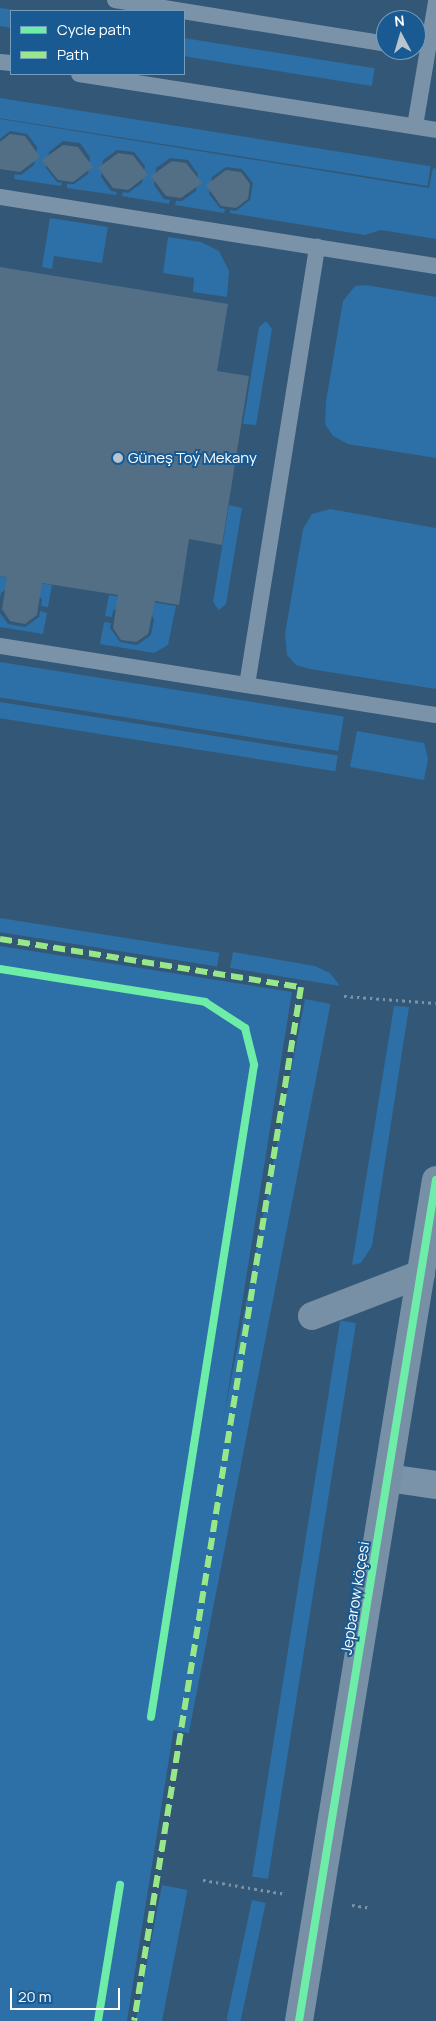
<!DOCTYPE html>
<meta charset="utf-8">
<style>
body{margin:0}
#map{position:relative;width:436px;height:2021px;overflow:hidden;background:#335776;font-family:Manrope,sans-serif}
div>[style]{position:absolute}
.green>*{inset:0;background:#2c70a7;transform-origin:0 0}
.building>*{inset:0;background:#526f86}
.path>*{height:3px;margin-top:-1.5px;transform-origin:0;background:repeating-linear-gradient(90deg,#7b93a9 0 2.5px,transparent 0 6.5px)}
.lane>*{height:16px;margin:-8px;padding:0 8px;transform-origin:8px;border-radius:8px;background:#7b93a9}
.street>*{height:28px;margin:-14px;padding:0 14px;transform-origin:14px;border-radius:14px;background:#7b93a9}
.secondary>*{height:28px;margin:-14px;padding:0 14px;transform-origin:14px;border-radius:14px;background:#7790a5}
.quiet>*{height:6px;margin-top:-3px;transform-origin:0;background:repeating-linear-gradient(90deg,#98e88a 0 12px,transparent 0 18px)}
.cycleway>*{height:8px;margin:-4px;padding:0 4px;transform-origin:4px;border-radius:4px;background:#6deda7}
.dots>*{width:14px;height:14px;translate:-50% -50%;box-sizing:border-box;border:2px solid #185a91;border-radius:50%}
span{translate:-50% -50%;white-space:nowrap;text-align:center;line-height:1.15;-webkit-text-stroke:4px #185a91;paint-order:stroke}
.poi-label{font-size:15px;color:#fff}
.left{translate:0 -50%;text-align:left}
.street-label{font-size:15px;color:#fff}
.legend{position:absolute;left:10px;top:10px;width:175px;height:65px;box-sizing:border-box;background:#185a91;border:1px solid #749cbd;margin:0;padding:6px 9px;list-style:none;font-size:15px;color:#fff}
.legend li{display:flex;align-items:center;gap:10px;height:25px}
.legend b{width:25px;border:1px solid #749cbd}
.north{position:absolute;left:376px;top:10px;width:50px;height:50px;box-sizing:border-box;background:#185a91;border:1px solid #749cbd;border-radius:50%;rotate:354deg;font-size:14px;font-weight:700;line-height:20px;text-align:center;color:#fff}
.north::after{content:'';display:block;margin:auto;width:18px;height:22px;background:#b8c4cf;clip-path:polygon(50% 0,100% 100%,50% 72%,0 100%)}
.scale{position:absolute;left:10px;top:1988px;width:110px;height:22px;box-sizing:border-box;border:2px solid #fff;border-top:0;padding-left:6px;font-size:15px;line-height:18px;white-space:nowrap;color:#fff;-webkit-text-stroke:4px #185a91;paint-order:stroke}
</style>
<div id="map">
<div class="green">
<i style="clip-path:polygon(0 8px,22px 11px,11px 11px,11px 28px,0 26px)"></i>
<i style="left:184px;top:38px;width:193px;height:18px;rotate:9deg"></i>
<i style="left:0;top:98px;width:436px;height:20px;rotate:9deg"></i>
<i style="clip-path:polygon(0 119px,429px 188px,433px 168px,436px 169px,436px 239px,381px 230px,365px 235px,230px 213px,230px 210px,236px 211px,250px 200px,253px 183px,242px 169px,226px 167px,212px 177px,209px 194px,220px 208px,225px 209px,224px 213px,175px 205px,176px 201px,182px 201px,196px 191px,198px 174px,188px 160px,170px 158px,156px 168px,154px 185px,164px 199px,170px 200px,169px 204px,122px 196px,123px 192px,128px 193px,142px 183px,145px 166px,134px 152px,117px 150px,103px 160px,101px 177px,111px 191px,117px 192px,116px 195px,67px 188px,67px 184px,74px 184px,88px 174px,90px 157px,80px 143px,63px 141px,49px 152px,46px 168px,57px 182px,62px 183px,61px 186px,14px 179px,15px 174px,21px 175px,34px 165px,37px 147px,27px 134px,10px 131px,0 139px)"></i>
<i style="clip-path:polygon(50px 218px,108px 227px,102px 263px,54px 256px,52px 269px,42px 267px)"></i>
<i style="clip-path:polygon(168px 237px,201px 242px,219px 251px,229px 271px,227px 297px,193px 292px,194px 278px,163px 273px)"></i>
<i style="clip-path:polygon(366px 285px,436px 297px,436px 458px,348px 444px,333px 436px,325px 424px,326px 401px,343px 301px,355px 286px)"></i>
<i style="clip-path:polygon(266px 321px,272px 329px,256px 425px,243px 424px,259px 327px)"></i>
<i style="clip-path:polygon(229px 505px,242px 508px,226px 604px,219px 610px,213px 602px)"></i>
<i style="clip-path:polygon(330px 509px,436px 528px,436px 689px,310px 669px,296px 665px,287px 655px,285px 634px,303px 529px,312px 514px)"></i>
<i style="clip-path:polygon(0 576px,52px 585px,48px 607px,41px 606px,42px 600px,32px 585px,15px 583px,1px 593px,0 598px)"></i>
<i style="clip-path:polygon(109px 595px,176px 606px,168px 645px,154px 653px,100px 644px,104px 622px,111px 623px,110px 628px,120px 642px,137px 645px,151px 635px,154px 619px,144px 604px,127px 601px,113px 611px,112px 617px,105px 616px)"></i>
<i style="clip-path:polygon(40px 611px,47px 613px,43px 634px,0 627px,0 613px,8px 624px,25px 627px,39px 617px)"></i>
<i style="left:0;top:662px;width:348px;height:35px;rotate:9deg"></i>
<i style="left:0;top:702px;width:342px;height:16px;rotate:9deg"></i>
<i style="clip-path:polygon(357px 731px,424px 743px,428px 759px,424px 780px,350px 767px)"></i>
<i style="left:0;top:918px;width:222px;height:14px;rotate:9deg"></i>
<i style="clip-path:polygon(0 946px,292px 992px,127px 2021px,0 2021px)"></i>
<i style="clip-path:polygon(233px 952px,315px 966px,330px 973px,340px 986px,230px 968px)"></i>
<i style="left:305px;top:999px;width:26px;height:743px;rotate:11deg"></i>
<i style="clip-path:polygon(394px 1006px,409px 1007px,372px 1246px,361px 1263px,352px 1265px)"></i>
<i style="left:356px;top:1323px;width:563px;height:16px;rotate:99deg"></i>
<i style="left:162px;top:1885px;width:26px;height:138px;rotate:11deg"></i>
<i style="left:252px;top:1900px;width:14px;height:123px;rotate:12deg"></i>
</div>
<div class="building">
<i style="clip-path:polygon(10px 134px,25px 136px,40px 157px,20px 172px,0 169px,0 142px)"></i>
<i style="clip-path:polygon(63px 145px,78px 147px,93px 167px,73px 182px,58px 180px,42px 160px)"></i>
<i style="clip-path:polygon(118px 153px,133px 155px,148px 175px,128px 190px,113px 188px,98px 168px)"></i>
<i style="clip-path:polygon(172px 161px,186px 163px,202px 183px,181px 198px,166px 196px,151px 176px)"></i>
<i style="clip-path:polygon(226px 170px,241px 172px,250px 184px,248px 199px,236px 208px,221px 206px,206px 185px)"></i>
<i style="clip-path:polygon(0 267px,228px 304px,217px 371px,249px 376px,222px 545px,189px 539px,179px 605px,155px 601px,148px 634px,136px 642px,121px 640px,113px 628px,118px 595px,42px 583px,37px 615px,25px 624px,10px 621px,2px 609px,7px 577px,0 576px)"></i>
</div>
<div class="path">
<i style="left:344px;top:996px;width:92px;rotate:4.4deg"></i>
<i style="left:203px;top:1880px;width:84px;rotate:9.6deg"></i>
<i style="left:352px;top:1905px;width:18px;rotate:9deg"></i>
</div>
<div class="lane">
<i style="left:115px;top:0;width:275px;rotate:9.2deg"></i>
<i style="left:0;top:62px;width:11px;rotate:5deg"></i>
<i style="left:79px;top:74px;width:361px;rotate:8.9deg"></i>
<i style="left:415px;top:126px;width:126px;rotate:-80.4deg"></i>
<i style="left:0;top:197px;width:441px;rotate:9deg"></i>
<i style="left:0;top:646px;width:441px;rotate:9deg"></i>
<i style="left:247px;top:685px;width:444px;rotate:-80.9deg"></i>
</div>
<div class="street">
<i style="left:388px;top:1478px;width:49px;rotate:8.3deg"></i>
</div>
<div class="secondary">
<i style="left:312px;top:1316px;width:117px;rotate:-21.1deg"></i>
<i style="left:299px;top:2021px;width:852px;rotate:-80.75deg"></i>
</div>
<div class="quiet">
<i style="left:0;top:939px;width:305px;rotate:9.1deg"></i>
<i style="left:301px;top:987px;width:1047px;rotate:99.17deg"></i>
</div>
<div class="cycleway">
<i style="left:0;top:969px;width:208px;rotate:9.1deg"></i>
<i style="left:205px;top:1002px;width:48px;rotate:33deg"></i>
<i style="left:245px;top:1028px;width:38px;rotate:76deg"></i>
<i style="left:254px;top:1065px;width:660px;rotate:98.98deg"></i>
<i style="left:98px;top:2021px;width:138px;rotate:-80.8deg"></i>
<i style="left:299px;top:2021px;width:852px;rotate:-80.75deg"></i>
</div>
<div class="dots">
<i style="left:118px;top:458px;background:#b8c4cf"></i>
</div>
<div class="poi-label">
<span class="left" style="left:128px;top:458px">Güneş Toý Mekany</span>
</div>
<div class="street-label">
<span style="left:355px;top:1598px;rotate:-81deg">Jepbarow köçesi</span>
</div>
<ul class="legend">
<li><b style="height:6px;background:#6deda7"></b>Cycle path</li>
<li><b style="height:6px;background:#98e88a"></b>Path</li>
</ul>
<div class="north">N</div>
<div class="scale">20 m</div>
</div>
